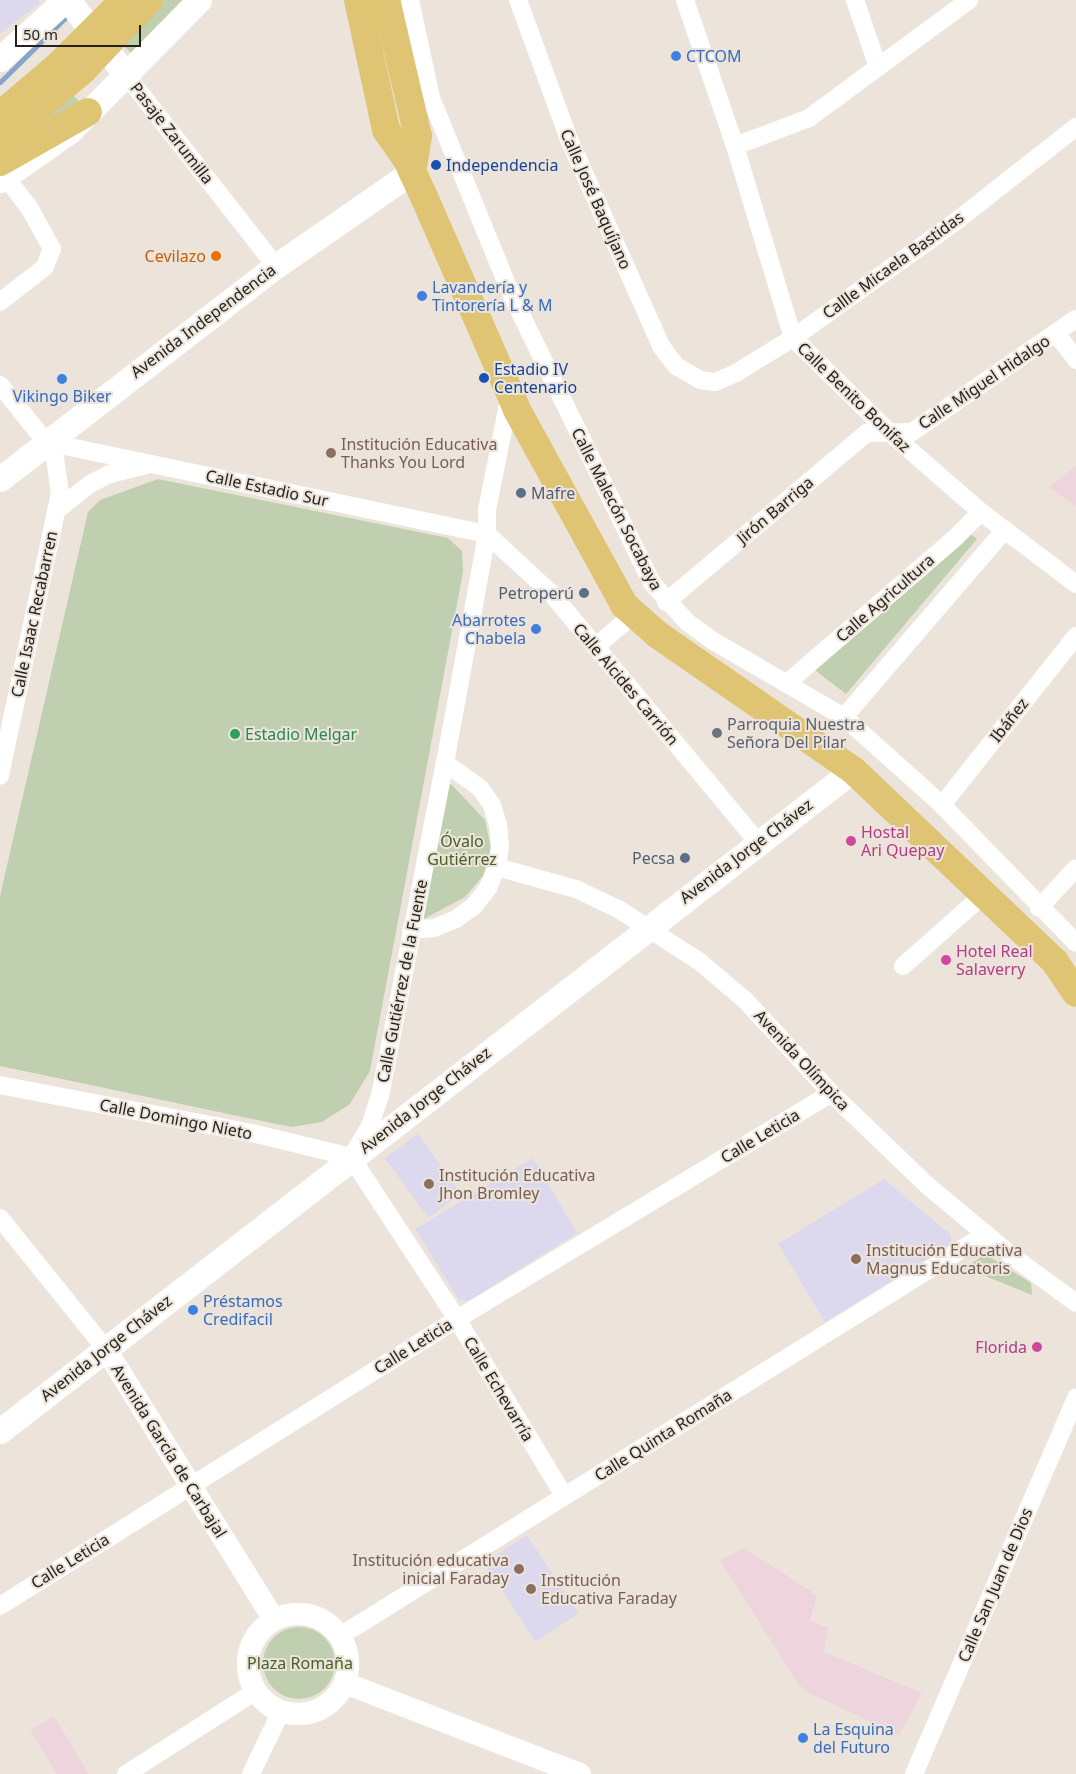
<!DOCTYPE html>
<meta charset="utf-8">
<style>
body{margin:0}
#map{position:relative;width:1076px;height:1774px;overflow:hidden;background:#ece4db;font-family:"Noto Sans",sans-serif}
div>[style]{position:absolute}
.industrial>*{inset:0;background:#edd4dd}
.education>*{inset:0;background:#dcd8ee;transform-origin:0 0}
.green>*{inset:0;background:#bfcfaf}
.round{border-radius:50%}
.stream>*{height:5px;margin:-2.5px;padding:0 2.5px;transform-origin:2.5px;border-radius:2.5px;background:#87a4cb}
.minor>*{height:18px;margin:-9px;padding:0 9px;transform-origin:9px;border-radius:9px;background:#fff}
.tertiary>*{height:22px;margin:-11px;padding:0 11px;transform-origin:11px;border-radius:11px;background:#fff}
.tertiary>.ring{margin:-11px;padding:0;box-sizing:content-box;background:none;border:22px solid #fff;border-radius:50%}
.secondary>*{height:25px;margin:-12.5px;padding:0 12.5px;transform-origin:12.5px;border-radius:12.5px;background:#fff}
.primary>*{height:28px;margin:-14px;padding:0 14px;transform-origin:14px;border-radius:14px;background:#dfc473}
.dots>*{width:14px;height:14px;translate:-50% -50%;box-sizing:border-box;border:2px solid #ece4db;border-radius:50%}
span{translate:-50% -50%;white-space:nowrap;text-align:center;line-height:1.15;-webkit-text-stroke:4px #ece4db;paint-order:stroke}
.shop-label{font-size:16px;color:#366cbe}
.left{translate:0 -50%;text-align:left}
.right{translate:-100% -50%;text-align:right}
.street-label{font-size:16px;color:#25221e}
.transit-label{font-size:16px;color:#164399}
.food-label{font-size:16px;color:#c56008}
.education-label{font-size:16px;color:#785e54}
.service-label{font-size:16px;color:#4e5e75}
.worship-label{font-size:16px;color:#5b616d}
.leisure-label{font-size:16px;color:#27864d}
.hotel-label{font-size:16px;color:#b23c85}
.park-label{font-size:16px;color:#466122}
.scale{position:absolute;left:15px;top:25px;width:126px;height:22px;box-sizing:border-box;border:2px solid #25221e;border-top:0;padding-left:6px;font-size:15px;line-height:18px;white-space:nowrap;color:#25221e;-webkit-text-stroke:4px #ece4db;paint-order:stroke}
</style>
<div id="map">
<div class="industrial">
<i style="clip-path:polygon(1076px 466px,1076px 506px,1049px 487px)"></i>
<i style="clip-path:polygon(744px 1548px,817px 1595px,810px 1621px,828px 1628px,824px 1652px,922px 1693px,899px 1735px,807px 1692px,798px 1684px,720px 1560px)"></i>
<i style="clip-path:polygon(54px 1716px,89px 1774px,57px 1774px,30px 1730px)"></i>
</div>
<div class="education">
<i style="clip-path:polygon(0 0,38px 0,40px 3px,0 34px)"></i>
<i style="left:418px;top:1134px;width:74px;height:41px;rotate:54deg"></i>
<i style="clip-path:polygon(533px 1158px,577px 1233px,469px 1301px,459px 1300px,415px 1229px)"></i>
<i style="clip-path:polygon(884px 1179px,951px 1235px,951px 1244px,825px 1322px,778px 1244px)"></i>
<i style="left:527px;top:1535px;width:94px;height:51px;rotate:57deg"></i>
</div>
<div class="green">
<i style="clip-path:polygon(164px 0,186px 0,133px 55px,124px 46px)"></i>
<i style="clip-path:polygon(73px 95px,81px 103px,27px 132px)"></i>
<i style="clip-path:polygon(158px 479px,448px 538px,462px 551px,463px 572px,370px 1071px,350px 1104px,322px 1122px,291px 1127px,0 1066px,0 896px,88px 512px,100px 500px)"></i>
<i style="clip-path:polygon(968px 532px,977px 539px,846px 694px,811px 667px)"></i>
<i style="clip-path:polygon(451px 784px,485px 820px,491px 849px,483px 876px,465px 897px,422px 920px,445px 787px)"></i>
<i style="clip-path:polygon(985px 1254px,1031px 1283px,1032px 1295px,965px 1268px)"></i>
<i class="round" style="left:263px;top:1627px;width:72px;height:72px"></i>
</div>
<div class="stream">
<i style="left:0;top:82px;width:97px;rotate:-44.6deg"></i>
</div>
<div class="minor">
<i style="left:410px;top:0;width:100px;rotate:77.9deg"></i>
<i style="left:431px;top:98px;width:214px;rotate:67.8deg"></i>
<i style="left:512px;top:296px;width:319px;rotate:64deg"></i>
<i style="left:652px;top:583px;width:52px;rotate:48.1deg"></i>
<i style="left:687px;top:622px;width:34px;rotate:36deg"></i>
<i style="left:715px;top:642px;width:149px;rotate:30.2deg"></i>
<i style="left:844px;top:717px;width:132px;rotate:41.9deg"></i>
<i style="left:942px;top:805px;width:192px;rotate:45.8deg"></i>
<i style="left:518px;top:0;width:148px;rotate:69.9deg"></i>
<i style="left:569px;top:139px;width:227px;rotate:66deg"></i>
<i style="left:661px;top:346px;width:25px;rotate:53deg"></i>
<i style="left:676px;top:366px;width:28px;rotate:30deg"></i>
<i style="left:700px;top:380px;width:15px;rotate:8deg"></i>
<i style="left:715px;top:382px;width:23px;rotate:-23deg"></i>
<i style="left:736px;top:373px;width:67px;rotate:-31.6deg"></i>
<i style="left:793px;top:338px;width:204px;rotate:-35.6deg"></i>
<i style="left:959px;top:219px;width:149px;rotate:-38.2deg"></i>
<i style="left:685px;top:0;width:154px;rotate:71.1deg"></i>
<i style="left:735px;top:146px;width:201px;rotate:73.2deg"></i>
<i style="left:793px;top:338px;width:134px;rotate:44.4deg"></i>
<i style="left:889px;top:432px;width:122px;rotate:41deg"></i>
<i style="left:981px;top:512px;width:119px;rotate:37.2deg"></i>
<i style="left:855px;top:0;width:71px;rotate:71.1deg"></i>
<i style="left:126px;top:75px;width:243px;rotate:51.9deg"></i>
<i style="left:735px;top:146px;width:79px;rotate:-20.7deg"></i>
<i style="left:809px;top:118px;width:199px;rotate:-36.4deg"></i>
<i style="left:0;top:302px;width:57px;rotate:-37.9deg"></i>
<i style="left:45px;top:267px;width:19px;rotate:-69deg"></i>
<i style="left:52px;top:249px;width:46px;rotate:-118.8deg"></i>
<i style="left:30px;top:209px;width:40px;rotate:-127deg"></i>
<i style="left:1056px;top:333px;width:34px;rotate:53deg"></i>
<i style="left:0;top:385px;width:73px;rotate:51.1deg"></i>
<i style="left:46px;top:442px;width:18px;rotate:61deg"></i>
<i style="left:55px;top:458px;width:35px;rotate:82deg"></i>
<i style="left:60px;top:493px;width:289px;rotate:102deg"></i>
<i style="left:46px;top:442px;width:450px;rotate:11.8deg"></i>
<i style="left:487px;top:534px;width:87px;rotate:42.7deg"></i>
<i style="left:551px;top:593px;width:322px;rotate:50.3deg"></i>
<i style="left:56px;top:511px;width:43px;rotate:-38.5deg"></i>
<i style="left:90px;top:484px;width:22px;rotate:-27deg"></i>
<i style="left:110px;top:474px;width:36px;rotate:-14deg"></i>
<i style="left:666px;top:602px;width:263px;rotate:-40.1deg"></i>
<i style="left:867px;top:433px;width:45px;rotate:-1.3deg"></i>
<i style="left:912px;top:432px;width:199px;rotate:-34.6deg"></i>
<i style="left:595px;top:647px;width:50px;rotate:-40.1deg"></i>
<i style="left:787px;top:683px;width:223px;rotate:-40.8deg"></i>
<i style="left:956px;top:537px;width:35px;rotate:-45deg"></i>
<i style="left:844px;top:717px;width:247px;rotate:-49.3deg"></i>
<i style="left:942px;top:805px;width:216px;rotate:-51.6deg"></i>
<i style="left:497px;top:867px;width:82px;rotate:15.6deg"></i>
<i style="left:576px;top:889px;width:49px;rotate:25.5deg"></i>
<i style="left:620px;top:910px;width:95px;rotate:33deg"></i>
<i style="left:700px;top:962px;width:59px;rotate:40.2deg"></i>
<i style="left:745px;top:1000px;width:127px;rotate:47.2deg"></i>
<i style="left:831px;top:1093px;width:134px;rotate:43.8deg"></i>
<i style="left:928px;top:1186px;width:109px;rotate:39.8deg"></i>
<i style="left:1012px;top:1256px;width:79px;rotate:36.3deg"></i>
<i style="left:1039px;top:908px;width:54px;rotate:-47.2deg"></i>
<i style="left:411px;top:930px;width:23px;rotate:-5deg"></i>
<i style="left:434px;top:928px;width:24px;rotate:-22deg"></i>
<i style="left:456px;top:919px;width:22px;rotate:-36deg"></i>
<i style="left:474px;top:906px;width:23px;rotate:-52deg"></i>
<i style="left:488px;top:888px;width:23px;rotate:-67deg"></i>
<i style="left:497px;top:867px;width:21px;rotate:-82deg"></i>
<i style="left:500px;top:846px;width:21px;rotate:-95deg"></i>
<i style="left:498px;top:825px;width:21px;rotate:-107deg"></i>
<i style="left:492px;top:805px;width:21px;rotate:-125deg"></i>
<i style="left:480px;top:788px;width:43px;rotate:-144.5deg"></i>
<i style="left:903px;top:966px;width:107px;rotate:-41.6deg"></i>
<i style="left:0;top:1085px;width:257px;rotate:10.8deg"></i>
<i style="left:252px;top:1133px;width:102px;rotate:13.6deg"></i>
<i style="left:355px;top:1151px;width:29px;rotate:-59deg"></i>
<i style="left:370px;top:1126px;width:32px;rotate:-72deg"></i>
<i style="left:380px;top:1096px;width:339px;rotate:-79deg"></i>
<i style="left:445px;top:763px;width:233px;rotate:-79.6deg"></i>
<i style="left:487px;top:534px;width:24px;rotate:-90deg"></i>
<i style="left:487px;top:510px;width:117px;rotate:-78.7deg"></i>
<i style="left:351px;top:1157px;width:194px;rotate:56.8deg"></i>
<i style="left:457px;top:1319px;width:207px;rotate:58.8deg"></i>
<i style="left:0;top:1218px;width:167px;rotate:51.1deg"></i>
<i style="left:0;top:1606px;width:540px;rotate:-32.13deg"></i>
<i style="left:457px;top:1319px;width:437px;rotate:-31.1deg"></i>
<i style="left:340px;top:1636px;width:761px;rotate:-31.89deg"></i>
<i style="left:126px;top:1774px;width:154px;rotate:-32.6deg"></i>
<i style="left:251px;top:1774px;width:70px;rotate:-64.5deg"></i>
<i style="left:914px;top:1774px;width:410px;rotate:-66.7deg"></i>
</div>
<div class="tertiary">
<i style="left:105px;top:1348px;width:320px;rotate:58.1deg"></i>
<i class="ring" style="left:248px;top:1614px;width:78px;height:78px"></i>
<i style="left:345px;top:1683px;width:252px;rotate:21.2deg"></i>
</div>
<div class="secondary">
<i style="left:68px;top:0;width:95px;rotate:52.3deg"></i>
<i style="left:0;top:59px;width:88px;rotate:-42.2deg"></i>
<i style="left:0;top:180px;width:85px;rotate:-35deg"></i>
<i style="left:70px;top:131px;width:184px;rotate:-45.4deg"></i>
<i style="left:0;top:479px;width:349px;rotate:-37.7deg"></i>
<i style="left:276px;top:266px;width:165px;rotate:-34.7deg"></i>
<i style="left:0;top:1431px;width:1079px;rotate:-37.77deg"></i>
</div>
<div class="primary">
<i style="left:358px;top:0;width:133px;rotate:77.8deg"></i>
<i style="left:386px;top:130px;width:37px;rotate:55deg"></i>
<i style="left:407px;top:160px;width:43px;rotate:65.2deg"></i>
<i style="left:425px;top:199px;width:230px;rotate:66.4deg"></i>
<i style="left:517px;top:410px;width:222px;rotate:61.2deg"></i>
<i style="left:624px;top:605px;width:45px;rotate:41.4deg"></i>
<i style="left:658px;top:635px;width:237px;rotate:34.7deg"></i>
<i style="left:853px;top:770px;width:279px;rotate:43.5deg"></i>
<i style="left:1055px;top:962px;width:37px;rotate:56deg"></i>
<i style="left:386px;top:0;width:140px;rotate:76.8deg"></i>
<i style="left:418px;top:136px;width:36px;rotate:99deg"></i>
<i style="left:0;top:115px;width:77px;rotate:-40.3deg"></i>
<i style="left:59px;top:65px;width:92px;rotate:-45deg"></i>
<i style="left:0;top:140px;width:109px;rotate:-40.1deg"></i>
<i style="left:83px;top:70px;width:96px;rotate:-46.7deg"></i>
<i style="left:0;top:162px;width:101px;rotate:-29.6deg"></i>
</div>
<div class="dots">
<i style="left:676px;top:56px;background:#3f7fe0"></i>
<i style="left:436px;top:165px;background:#1a4fb4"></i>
<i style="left:216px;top:256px;background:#e8710a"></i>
<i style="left:422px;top:296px;background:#3f7fe0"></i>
<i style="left:484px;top:378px;background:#1a4fb4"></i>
<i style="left:62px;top:379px;background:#3f7fe0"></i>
<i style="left:331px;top:453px;background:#8d6e63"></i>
<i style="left:521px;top:493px;background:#5c6f8a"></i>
<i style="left:584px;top:593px;background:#5c6f8a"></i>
<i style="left:536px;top:629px;background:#3f7fe0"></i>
<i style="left:717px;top:733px;background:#6b7280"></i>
<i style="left:235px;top:734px;background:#2e9e5b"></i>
<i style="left:851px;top:841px;background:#d1479c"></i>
<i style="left:685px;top:858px;background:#5c6f8a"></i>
<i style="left:946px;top:960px;background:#d1479c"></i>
<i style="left:429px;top:1184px;background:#8d6e63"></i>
<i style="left:856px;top:1259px;background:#8d6e63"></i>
<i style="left:193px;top:1310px;background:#3f7fe0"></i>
<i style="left:1037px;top:1347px;background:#d1479c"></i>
<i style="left:519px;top:1569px;background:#8d6e63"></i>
<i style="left:531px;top:1589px;background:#8d6e63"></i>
<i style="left:803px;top:1738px;background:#3f7fe0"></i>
</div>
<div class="shop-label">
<span class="left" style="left:686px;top:56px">CTCOM</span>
<span class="left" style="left:432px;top:296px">Lavandería y<br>Tintorería L &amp; M</span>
<span style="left:62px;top:396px">Vikingo Biker</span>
<span class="right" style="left:526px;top:629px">Abarrotes<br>Chabela</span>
<span class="left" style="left:203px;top:1310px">Préstamos<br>Credifacil</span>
<span class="left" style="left:813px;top:1738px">La Esquina<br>del Futuro</span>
</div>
<div class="street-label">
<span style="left:172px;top:133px;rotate:52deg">Pasaje Zarumilla</span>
<span style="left:596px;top:199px;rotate:66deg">Calle José Baquíjano</span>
<span style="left:893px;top:265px;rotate:-36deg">Callle Micaela Bastidas</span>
<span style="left:203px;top:321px;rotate:-37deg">Avenida Independencia</span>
<span style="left:984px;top:382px;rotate:-34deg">Calle Miguel Hidalgo</span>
<span style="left:854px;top:397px;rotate:44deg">Calle Benito Bonifaz</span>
<span style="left:267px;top:488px;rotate:12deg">Calle Estadio Sur</span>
<span style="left:617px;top:509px;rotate:63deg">Calle Malecón Socabaya</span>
<span style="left:775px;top:510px;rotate:-40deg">Jirón Barriga</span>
<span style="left:885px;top:598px;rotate:-41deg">Calle Agricultura</span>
<span style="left:34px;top:614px;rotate:-78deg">Calle Isaac Recabarren</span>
<span style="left:626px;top:684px;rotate:50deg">Calle Alcides Carrión</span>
<span style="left:1009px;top:720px;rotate:-52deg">Ibáñez</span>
<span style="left:746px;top:851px;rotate:-37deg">Avenida Jorge Chávez</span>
<span style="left:402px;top:981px;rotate:-79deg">Calle Gutiérrez de la Fuente</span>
<span style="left:802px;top:1060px;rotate:47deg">Avenida Olímpica</span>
<span style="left:425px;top:1100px;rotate:-38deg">Avenida Jorge Chávez</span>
<span style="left:176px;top:1119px;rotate:11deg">Calle Domingo Nieto</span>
<span style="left:760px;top:1136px;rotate:-31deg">Calle Leticia</span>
<span style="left:413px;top:1346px;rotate:-32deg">Calle Leticia</span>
<span style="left:106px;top:1348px;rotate:-38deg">Avenida Jorge Chávez</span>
<span style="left:499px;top:1389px;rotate:59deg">Calle Echevarría</span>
<span style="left:663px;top:1435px;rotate:-32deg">Calle Quinta Romaña</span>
<span style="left:169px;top:1451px;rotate:58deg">Avenida García de Carbajal</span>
<span style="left:70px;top:1561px;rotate:-32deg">Calle Leticia</span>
<span style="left:995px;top:1585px;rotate:-67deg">Calle San Juan de Dios</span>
</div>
<div class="transit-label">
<span class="left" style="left:446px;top:165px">Independencia</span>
<span class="left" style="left:494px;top:378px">Estadio IV<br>Centenario</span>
</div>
<div class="food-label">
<span class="right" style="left:206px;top:256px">Cevilazo</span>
</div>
<div class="education-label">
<span class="left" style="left:341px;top:453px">Institución Educativa<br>Thanks You Lord</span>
<span class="left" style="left:439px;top:1184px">Institución Educativa<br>Jhon Bromley</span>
<span class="left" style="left:866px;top:1259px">Institución Educativa<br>Magnus Educatoris</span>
<span class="right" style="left:509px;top:1569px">Institución educativa<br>inicial Faraday</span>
<span class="left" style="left:541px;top:1589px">Institución<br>Educativa Faraday</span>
</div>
<div class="service-label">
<span class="left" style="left:531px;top:493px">Mafre</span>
<span class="right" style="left:574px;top:593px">Petroperú</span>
<span class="right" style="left:675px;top:858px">Pecsa</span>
</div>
<div class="worship-label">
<span class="left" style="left:727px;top:733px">Parroquia Nuestra<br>Señora Del Pilar</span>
</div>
<div class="leisure-label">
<span class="left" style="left:245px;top:734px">Estadio Melgar</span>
</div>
<div class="hotel-label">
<span class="left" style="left:861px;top:841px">Hostal<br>Ari Quepay</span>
<span class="left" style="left:956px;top:960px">Hotel Real<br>Salaverry</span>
<span class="right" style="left:1027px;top:1347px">Florida</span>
</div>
<div class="park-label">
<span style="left:462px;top:850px">Óvalo<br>Gutiérrez</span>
<span style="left:300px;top:1663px">Plaza Romaña</span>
</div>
<div class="scale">50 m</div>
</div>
